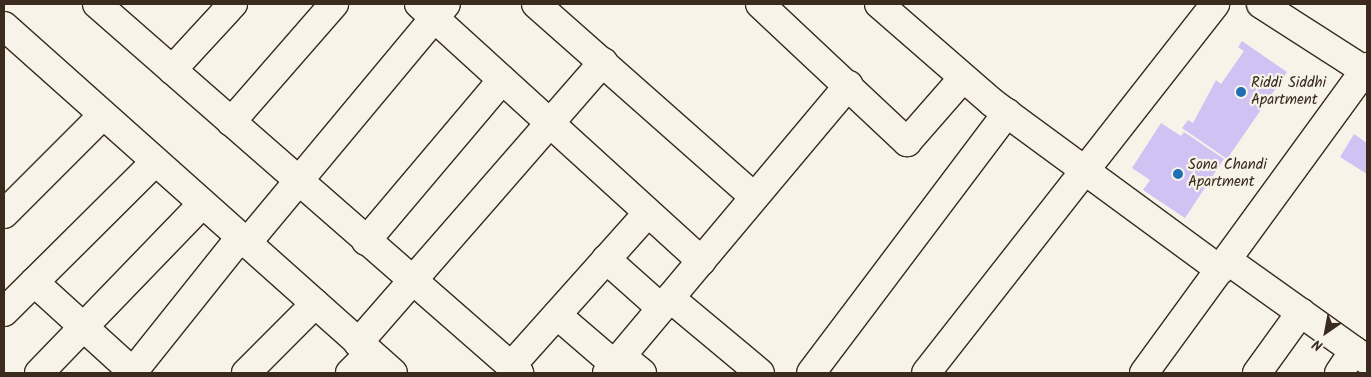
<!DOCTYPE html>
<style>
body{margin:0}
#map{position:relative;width:1371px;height:377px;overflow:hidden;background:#f7f3e8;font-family:Kalam,sans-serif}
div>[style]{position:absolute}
.building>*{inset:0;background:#d1c2f4}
.roads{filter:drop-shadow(1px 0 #3b2a1e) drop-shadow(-1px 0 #3b2a1e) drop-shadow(0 1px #3b2a1e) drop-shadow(0 -1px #3b2a1e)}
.minor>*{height:28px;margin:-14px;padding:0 14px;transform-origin:14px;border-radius:14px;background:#f7f3e8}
.dots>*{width:14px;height:14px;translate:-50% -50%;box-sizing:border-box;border:2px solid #f7f3e8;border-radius:50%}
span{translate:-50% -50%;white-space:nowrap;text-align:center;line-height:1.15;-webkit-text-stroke:4.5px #f7f3e8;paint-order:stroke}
.poi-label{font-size:15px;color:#3b2a1e}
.left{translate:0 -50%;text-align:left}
.frame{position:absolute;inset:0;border:5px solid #3b2a1e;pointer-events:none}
.north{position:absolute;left:1301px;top:307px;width:50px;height:50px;-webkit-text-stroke:4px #f7f3e8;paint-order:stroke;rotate:213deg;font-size:14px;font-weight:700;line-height:20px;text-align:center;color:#3b2a1e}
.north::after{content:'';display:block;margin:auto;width:18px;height:22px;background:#3b2a1e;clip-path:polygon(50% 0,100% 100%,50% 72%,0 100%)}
</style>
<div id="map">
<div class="building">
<i style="clip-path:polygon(1242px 41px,1287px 72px,1227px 159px,1182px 128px,1188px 120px,1193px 123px,1216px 80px,1221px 84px,1244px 51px,1238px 47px)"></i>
<i style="clip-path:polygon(1161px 123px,1181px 136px,1184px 132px,1224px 159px,1185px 218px,1143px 190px,1150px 180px,1132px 168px)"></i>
<i style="clip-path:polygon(1354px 134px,1367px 143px,1367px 174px,1340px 157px)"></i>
</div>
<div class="roads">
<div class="minor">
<i style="left:97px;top:4px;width:561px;rotate:41.17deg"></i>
<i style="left:419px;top:4px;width:382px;rotate:42.3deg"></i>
<i style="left:536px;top:4px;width:291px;rotate:41.5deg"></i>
<i style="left:760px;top:4px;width:202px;rotate:43.2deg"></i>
<i style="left:907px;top:142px;width:85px;rotate:-48.8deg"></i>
<i style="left:879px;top:4px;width:151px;rotate:41deg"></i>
<i style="left:993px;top:103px;width:282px;rotate:36.3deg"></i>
<i style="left:1261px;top:4px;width:126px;rotate:32.7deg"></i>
<i style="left:4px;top:26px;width:521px;rotate:41.73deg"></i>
<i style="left:172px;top:70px;width:90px;rotate:-47.3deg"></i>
<i style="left:231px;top:122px;width:157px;rotate:-48.9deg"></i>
<i style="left:4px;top:214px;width:140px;rotate:-45deg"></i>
<i style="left:366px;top:241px;width:211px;rotate:-49.8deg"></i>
<i style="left:246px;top:244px;width:312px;rotate:-50.2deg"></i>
<i style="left:606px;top:259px;width:74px;rotate:41.7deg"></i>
<i style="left:1227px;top:260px;width:172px;rotate:35.5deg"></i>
<i style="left:34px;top:282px;width:135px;rotate:42.3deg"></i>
<i style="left:670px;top:298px;width:117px;rotate:39.8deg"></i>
<i style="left:4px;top:312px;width:213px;rotate:-44.8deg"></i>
<i style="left:557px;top:315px;width:75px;rotate:40.7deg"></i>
<i style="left:358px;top:343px;width:373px;rotate:-48.9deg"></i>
<i style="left:621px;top:356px;width:27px;rotate:39deg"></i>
<i style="left:511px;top:366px;width:205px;rotate:-48.2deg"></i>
<i style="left:39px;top:373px;width:235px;rotate:-46deg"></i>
<i style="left:132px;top:373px;width:171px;rotate:-51.4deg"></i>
<i style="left:246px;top:373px;width:98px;rotate:-45deg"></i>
<i style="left:350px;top:373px;width:28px;rotate:-45deg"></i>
<i style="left:607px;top:373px;width:376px;rotate:-50deg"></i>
<i style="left:811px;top:373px;width:326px;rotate:-53deg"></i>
<i style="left:926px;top:373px;width:469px;rotate:-51.9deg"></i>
<i style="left:1144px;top:373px;width:379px;rotate:-53.9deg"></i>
<i style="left:1257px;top:373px;width:75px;rotate:-54.2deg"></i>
<i style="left:1339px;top:373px;width:27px;rotate:-56deg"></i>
</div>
</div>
<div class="dots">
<i style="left:1241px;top:92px;background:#1f6fb2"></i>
<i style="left:1178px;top:174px;background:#1f6fb2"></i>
</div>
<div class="poi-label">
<span class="left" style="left:1251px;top:92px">Riddi Siddhi<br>Apartment</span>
<span class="left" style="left:1188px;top:174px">Sona Chandi<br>Apartment</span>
</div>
<div class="frame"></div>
<div class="north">N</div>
</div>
